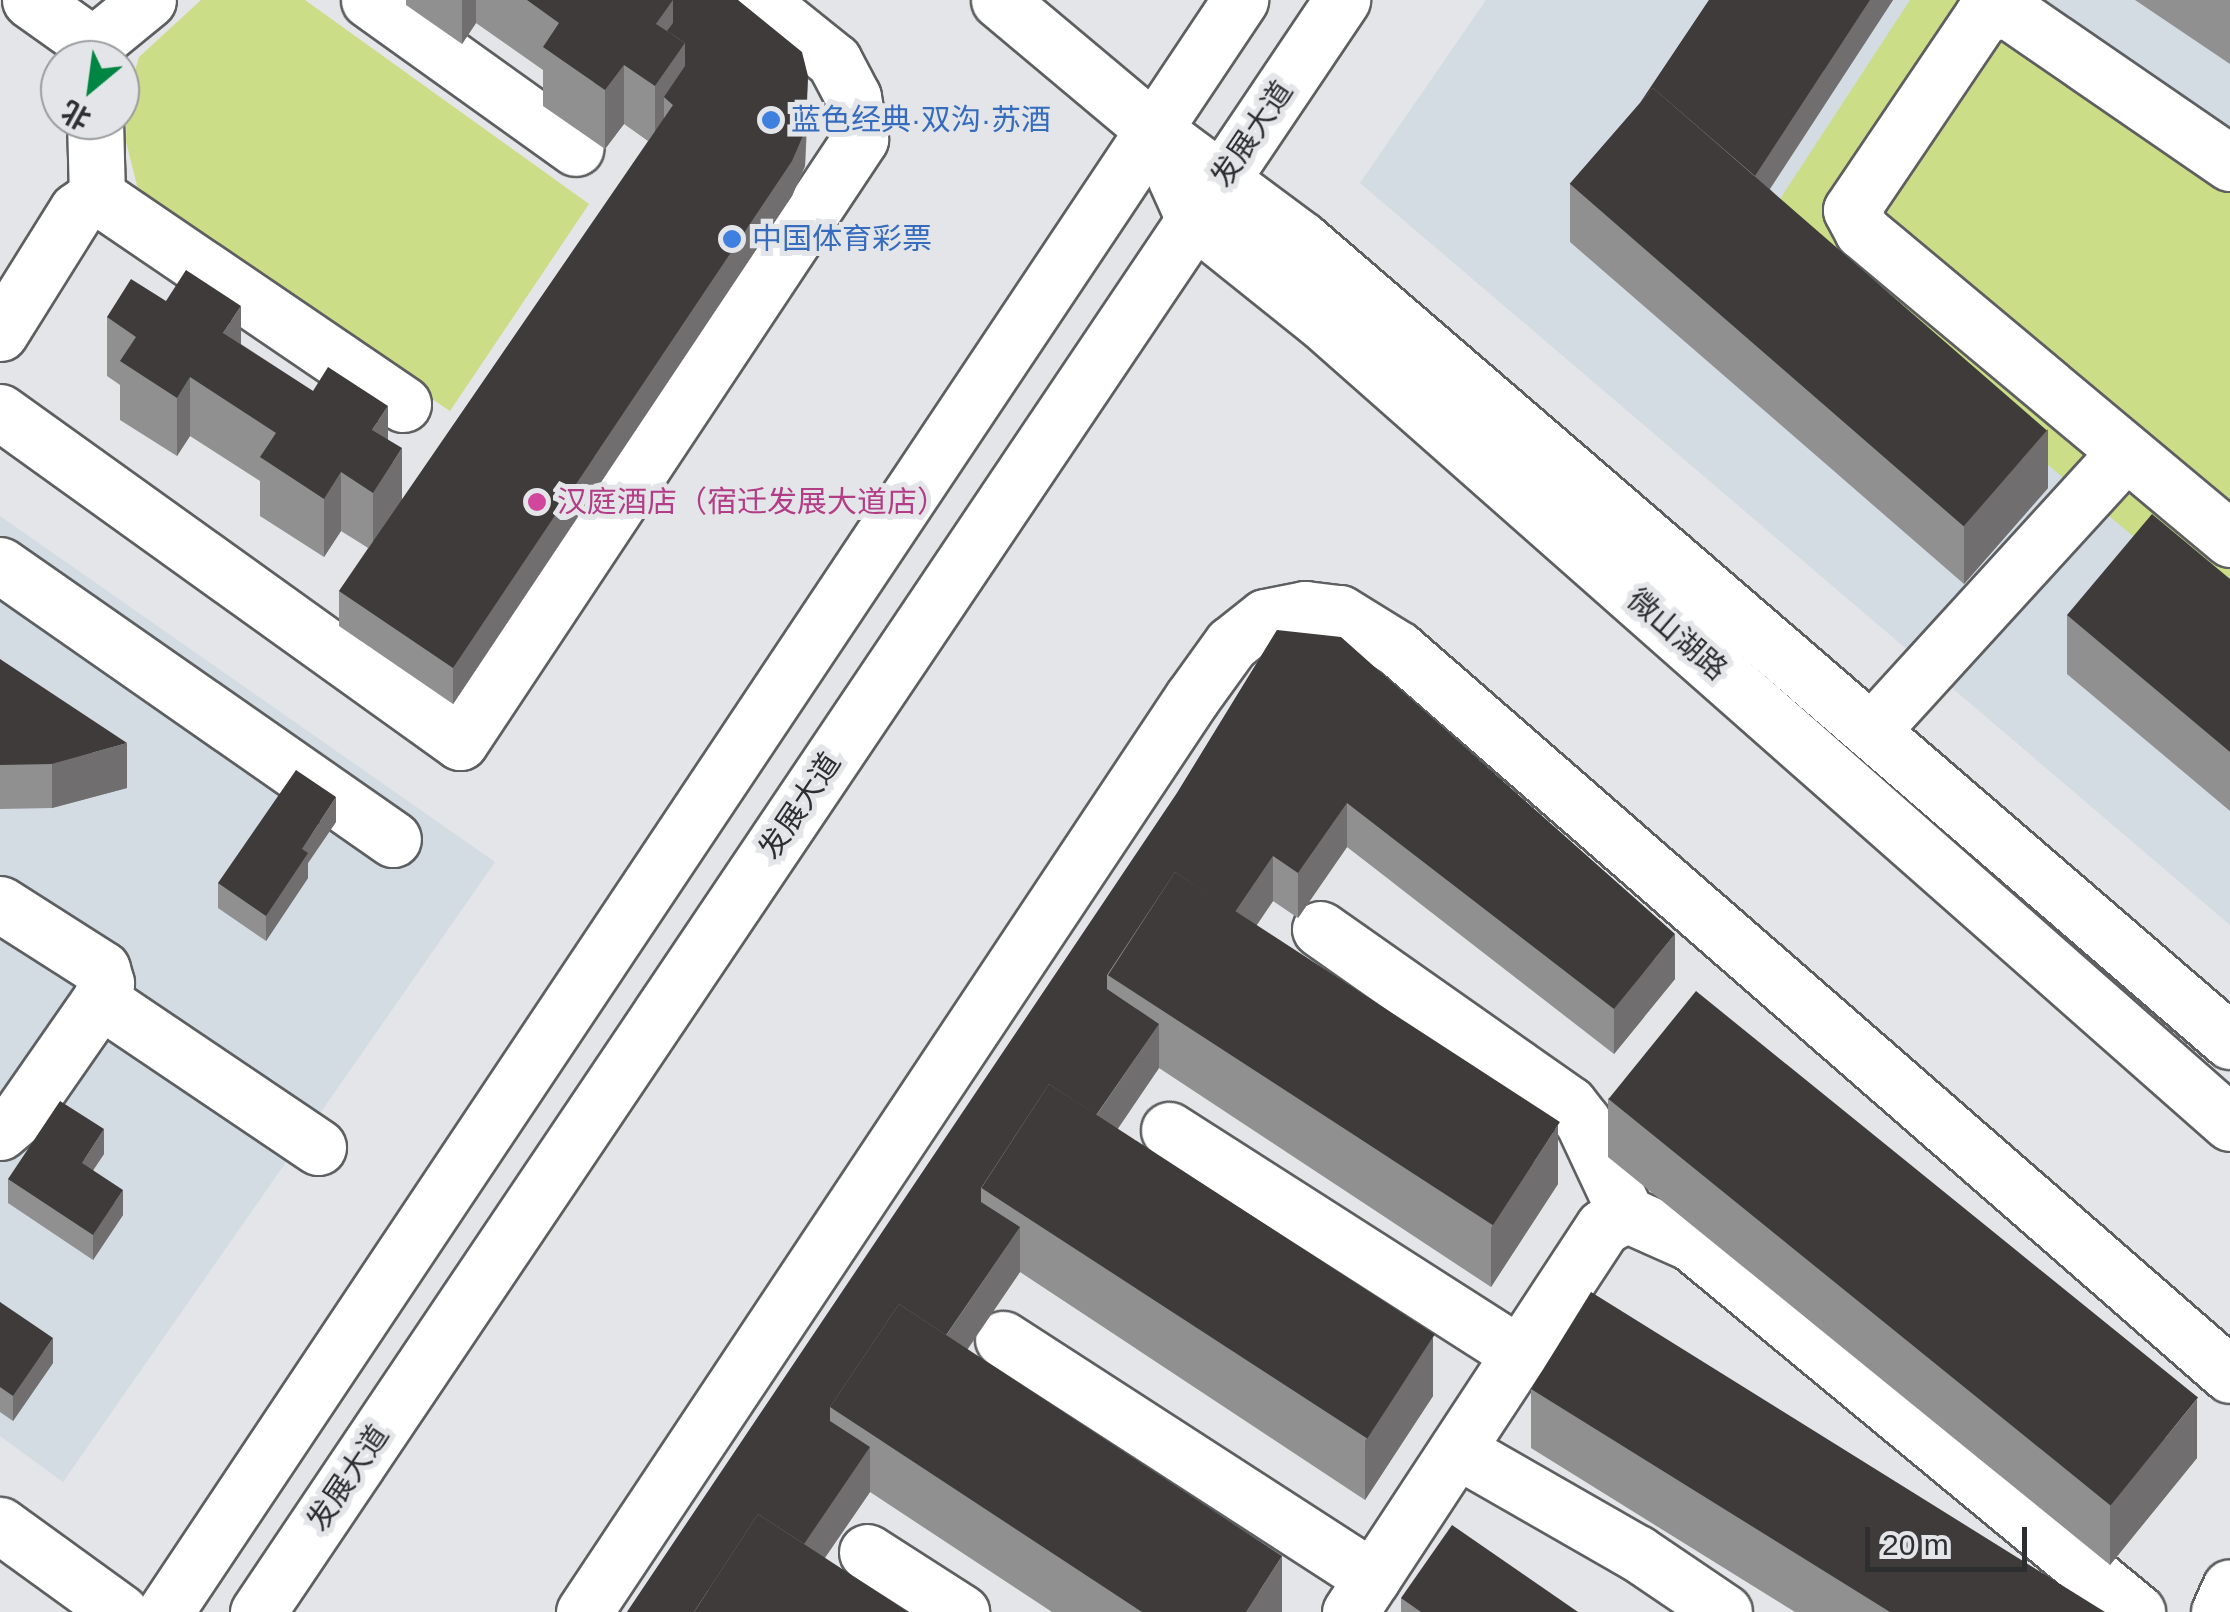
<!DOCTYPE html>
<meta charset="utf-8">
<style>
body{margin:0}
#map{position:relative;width:2230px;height:1612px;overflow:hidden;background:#e3e5e8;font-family:Arial,"Noto Sans SC",sans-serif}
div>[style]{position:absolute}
.built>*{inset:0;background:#d3dbe3}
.green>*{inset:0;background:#ccdd87}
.roads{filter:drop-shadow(2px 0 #5d5f61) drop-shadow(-2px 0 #5d5f61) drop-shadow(0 2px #5d5f61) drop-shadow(0 -2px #5d5f61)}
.minor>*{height:55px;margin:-27.5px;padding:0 27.5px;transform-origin:27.5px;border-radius:27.5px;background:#fff}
.major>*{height:55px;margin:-27.5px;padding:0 27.5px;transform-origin:27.5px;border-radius:27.5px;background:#fff}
.wall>*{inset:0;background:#909091}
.shaded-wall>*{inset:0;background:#706e6e}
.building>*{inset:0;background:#3e3b3a;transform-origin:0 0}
.dots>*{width:28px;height:28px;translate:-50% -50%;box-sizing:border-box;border:5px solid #e3e5e8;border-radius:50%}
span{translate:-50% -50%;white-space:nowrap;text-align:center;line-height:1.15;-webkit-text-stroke:10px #e3e5e8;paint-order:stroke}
.shop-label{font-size:30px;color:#366cbe}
.left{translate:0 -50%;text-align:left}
.street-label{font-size:30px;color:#2d2e2f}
.hotel-label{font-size:30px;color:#b23c85}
.north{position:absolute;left:40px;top:40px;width:100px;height:100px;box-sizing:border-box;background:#e3e5e8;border:2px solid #9a9c9e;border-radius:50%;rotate:209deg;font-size:28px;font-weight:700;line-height:40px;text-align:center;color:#2d2e2f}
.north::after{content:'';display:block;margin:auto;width:35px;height:45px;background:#008642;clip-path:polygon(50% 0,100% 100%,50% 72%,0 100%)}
.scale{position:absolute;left:1865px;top:1527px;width:162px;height:45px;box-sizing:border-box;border:5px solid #2d2e2f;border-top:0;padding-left:12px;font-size:30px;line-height:35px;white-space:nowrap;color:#2d2e2f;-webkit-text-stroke:8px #e3e5e8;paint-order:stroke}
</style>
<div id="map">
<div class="built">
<i style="clip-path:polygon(1486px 0,2230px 0,2230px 925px,1360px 183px)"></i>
<i style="clip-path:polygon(0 516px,495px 862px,63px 1482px,0 1436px)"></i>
</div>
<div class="green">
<i style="clip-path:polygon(201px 0,305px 0,589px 204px,450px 411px,142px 205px,126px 142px,127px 100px,139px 57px)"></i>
<i style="clip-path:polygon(1910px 0,2026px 0,2230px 140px,2230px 617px,1799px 257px,1776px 205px)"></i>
</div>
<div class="roads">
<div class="minor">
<i style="left:30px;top:0;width:77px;rotate:35.5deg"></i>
<i style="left:93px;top:45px;width:15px;rotate:86deg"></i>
<i style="left:369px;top:0;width:254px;rotate:35.6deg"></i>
<i style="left:999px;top:0;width:201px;rotate:40deg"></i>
<i style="left:1153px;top:129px;width:186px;rotate:36.7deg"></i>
<i style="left:1302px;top:240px;width:1226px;rotate:40.8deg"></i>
<i style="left:93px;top:45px;width:71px;rotate:-39.3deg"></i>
<i style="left:95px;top:120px;width:76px;rotate:88.5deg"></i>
<i style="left:97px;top:196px;width:370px;rotate:34.2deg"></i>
<i style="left:2230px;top:163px;width:272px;rotate:-145.5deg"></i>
<i style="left:2006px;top:9px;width:25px;rotate:164deg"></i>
<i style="left:1982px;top:16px;width:234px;rotate:124deg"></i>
<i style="left:1851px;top:210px;width:24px;rotate:62deg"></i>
<i style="left:1862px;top:231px;width:480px;rotate:39.9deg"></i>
<i style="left:1175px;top:177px;width:46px;rotate:65.7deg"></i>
<i style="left:1194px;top:219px;width:160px;rotate:38.7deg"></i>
<i style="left:1319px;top:319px;width:1215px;rotate:41.43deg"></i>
<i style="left:0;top:333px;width:145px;rotate:-58deg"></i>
<i style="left:77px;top:210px;width:24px;rotate:-35deg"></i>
<i style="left:0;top:412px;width:566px;rotate:35.66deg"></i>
<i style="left:460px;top:742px;width:724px;rotate:-56.44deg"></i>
<i style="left:860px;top:139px;width:43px;rotate:-99.5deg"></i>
<i style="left:853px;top:97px;width:41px;rotate:-117.8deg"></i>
<i style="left:834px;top:61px;width:97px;rotate:-141.2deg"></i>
<i style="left:0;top:565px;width:479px;rotate:34.9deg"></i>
<i style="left:1871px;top:731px;width:377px;rotate:-47.6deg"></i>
<i style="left:0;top:904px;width:121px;rotate:32.5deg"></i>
<i style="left:102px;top:969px;width:15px;rotate:74deg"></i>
<i style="left:106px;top:983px;width:18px;rotate:109deg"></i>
<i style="left:1320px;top:929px;width:304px;rotate:35.1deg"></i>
<i style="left:1569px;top:1104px;width:23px;rotate:52deg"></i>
<i style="left:1583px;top:1122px;width:102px;rotate:64.9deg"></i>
<i style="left:1169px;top:1130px;width:416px;rotate:32.6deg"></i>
<i style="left:0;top:1132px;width:26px;rotate:-40deg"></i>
<i style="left:20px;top:1115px;width:140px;rotate:-55.2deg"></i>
<i style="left:100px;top:1000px;width:263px;rotate:34deg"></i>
<i style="left:1003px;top:1339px;width:440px;rotate:32.9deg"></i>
<i style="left:1457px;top:1450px;width:207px;rotate:29.8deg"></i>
<i style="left:1637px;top:1553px;width:105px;rotate:34.1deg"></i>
<i style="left:0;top:1525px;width:148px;rotate:35.9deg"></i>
<i style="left:867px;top:1552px;width:112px;rotate:32.6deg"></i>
<i style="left:584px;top:1612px;width:1098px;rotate:-56.37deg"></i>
<i style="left:1192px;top:698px;width:67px;rotate:-54.2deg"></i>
<i style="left:1231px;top:644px;width:43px;rotate:-38.5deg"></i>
<i style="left:1265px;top:617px;width:41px;rotate:-11.3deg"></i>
<i style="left:1305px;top:609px;width:35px;rotate:7deg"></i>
<i style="left:1340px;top:613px;width:68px;rotate:31.8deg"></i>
<i style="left:1398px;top:649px;width:1104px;rotate:41.11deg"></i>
<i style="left:1350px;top:1612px;width:461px;rotate:-56.7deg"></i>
<i style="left:1603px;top:1227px;width:26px;rotate:-29deg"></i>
<i style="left:1626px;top:1214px;width:71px;rotate:24deg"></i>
<i style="left:1691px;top:1243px;width:579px;rotate:39.6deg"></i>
<i style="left:2219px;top:1612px;width:27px;rotate:-66deg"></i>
</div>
<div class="major">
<i style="left:165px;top:1612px;width:1938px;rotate:-56.3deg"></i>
<i style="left:258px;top:1612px;width:1943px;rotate:-56.08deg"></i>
</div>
</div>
<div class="wall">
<i style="clip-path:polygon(406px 0,738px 0,808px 112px,805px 166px,792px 196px,453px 704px,339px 626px,339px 591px,368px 548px,341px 531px,324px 557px,260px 516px,260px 481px,190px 436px,177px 456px,120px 420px,120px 385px,107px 376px,107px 317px,166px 301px,241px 344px,388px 440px,402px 500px,648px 141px,624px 124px,605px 149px,543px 106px,543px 70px,476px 23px,462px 44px,406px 5px)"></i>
<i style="clip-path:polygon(1709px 0,1893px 0,1770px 189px,2048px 488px,1964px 584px,1570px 242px,1570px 184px,1640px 103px)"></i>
<i style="clip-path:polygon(2135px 0,2230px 0,2230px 64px)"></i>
<i style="clip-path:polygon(2230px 579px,2230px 811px,2067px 674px,2067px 615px)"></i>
<i style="clip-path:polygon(1277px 630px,1675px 979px,1614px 1054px,1347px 847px,1298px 918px,1273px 901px,1256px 926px,1558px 1184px,1491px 1287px,1159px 1068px,1117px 1129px,1433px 1396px,1365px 1500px,1020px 1272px,967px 1349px,1282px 1612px,1052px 1612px,870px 1492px,825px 1558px,627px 1612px,1177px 793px)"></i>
<i style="clip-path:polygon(0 659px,127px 788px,52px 808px,0 809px)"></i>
<i style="clip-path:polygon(336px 822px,308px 863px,308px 878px,266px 941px,218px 908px,218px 883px)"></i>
<i style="clip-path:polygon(1608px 1098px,2197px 1458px,2110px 1565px,1608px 1157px)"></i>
<i style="clip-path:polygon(104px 1154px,93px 1170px,123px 1215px,93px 1260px,8px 1203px,8px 1179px)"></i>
<i style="clip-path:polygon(0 1302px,53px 1363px,13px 1421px,0 1412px)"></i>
<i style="clip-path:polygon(1531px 1389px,2105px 1612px,1795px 1612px,1531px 1448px)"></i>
<i style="clip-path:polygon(1401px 1598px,1578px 1612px,1401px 1612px)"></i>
</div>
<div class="shaded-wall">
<i style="clip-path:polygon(462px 0,476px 0,476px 23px,462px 44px)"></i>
<i style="clip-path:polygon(673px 0,673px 58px,656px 24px)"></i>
<i style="clip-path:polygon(1870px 0,1893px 0,1745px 227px,1745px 191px)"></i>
<i style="clip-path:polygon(685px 43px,685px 102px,673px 105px,664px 97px,664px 132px,655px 145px,655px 86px)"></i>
<i style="clip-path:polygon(624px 65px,624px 124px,605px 149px,605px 90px)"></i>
<i style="clip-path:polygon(808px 76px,805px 166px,792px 196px,453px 704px,453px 668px)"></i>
<i style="clip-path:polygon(241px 306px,241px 364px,223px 333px)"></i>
<i style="clip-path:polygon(190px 377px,190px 436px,177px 456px,177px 398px)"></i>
<i style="clip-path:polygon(388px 406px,388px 464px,372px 430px)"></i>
<i style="clip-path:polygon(2048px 429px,2048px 488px,1964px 584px,1964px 525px)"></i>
<i style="clip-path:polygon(402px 448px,402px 507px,373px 551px,373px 493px)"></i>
<i style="clip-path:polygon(341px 472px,341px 531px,324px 557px,324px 499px)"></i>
<i style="clip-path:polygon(127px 743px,127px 788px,52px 808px,52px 764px)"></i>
<i style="clip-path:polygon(336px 797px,336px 822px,308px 863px,308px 878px,266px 941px,266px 916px,302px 849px)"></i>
<i style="clip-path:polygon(1347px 803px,1347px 847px,1298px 918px,1298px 873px)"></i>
<i style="clip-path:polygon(1273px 856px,1273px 901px,1229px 966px,1229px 921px)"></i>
<i style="clip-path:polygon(1675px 934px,1675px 979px,1614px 1054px,1614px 1009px)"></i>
<i style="clip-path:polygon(1159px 1024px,1159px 1068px,1090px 1170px,1090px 1125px)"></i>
<i style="clip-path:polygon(1558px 1125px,1558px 1184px,1491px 1287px,1491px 1228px)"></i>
<i style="clip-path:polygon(104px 1129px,104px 1154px,82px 1187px,82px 1163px)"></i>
<i style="clip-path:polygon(123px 1190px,123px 1215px,93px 1260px,93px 1235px)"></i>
<i style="clip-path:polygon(1020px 1227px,1020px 1272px,940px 1390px,940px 1345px)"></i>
<i style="clip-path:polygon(1433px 1337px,1433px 1396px,1365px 1500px,1365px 1441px)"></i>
<i style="clip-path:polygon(53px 1338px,53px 1363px,13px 1421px,13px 1396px)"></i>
<i style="clip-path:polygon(2197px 1399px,2197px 1458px,2110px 1565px,2110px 1506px)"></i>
<i style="clip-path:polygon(870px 1447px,870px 1492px,797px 1598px,797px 1553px)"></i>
<i style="clip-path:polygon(1282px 1556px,1282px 1612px,1246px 1612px)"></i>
</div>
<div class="building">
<i style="clip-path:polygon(527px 0,673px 0,656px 24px,685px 43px,655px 86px,624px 65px,605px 90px,543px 47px,559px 23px)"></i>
<i style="clip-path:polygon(673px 0,738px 0,802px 52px,808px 76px,805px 131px,792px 161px,453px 668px,339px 591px,673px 105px,664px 97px,685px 66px,685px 43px,667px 31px,673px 23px)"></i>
<i style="clip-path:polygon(1709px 0,1870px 0,1755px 176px,1653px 88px,1640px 103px)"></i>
<i style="left:1653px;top:88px;width:522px;height:127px;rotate:41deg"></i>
<i style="clip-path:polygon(186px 270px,241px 306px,223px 333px,313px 391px,328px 367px,388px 406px,372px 430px,402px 448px,373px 493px,341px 472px,324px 499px,260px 457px,276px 433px,190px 377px,177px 398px,120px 361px,136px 337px,107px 317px,131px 279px,166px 301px)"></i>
<i style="clip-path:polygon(2152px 514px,2230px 579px,2230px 752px,2067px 615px)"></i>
<i style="clip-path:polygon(1277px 630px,1341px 637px,1675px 934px,1614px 1009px,1347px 803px,1298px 873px,1273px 856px,1235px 912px,1175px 872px,1107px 975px,1107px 989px,1159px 1024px,1096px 1115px,1049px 1084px,981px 1188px,981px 1202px,1020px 1227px,946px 1335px,899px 1304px,830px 1407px,830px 1421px,870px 1447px,804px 1544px,758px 1514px,694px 1612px,627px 1612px,1177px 793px)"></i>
<i style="clip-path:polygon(0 659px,127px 743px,52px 764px,0 765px)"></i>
<i style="clip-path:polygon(296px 770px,336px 797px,302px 849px,308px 853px,266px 916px,218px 883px)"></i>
<i style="left:1175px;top:872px;width:459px;height:123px;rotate:33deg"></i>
<i style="left:1696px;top:991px;width:646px;height:139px;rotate:39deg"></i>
<i style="left:1049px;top:1084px;width:460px;height:124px;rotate:33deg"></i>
<i style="clip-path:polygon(60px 1101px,104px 1129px,82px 1163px,123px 1190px,93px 1235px,8px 1179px)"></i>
<i style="clip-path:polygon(1591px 1292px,2105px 1612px,1890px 1612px,1531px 1389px)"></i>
<i style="clip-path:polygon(0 1302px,53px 1338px,13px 1396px,0 1387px)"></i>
<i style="clip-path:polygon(899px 1304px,1282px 1556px,1246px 1612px,1142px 1612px,830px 1407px)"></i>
<i style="clip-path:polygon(758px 1514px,908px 1612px,694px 1612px)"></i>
<i style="clip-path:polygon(1452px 1525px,1578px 1612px,1421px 1612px,1401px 1598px)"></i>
</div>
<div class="dots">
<i style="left:771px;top:120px;background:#3f7fe0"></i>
<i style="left:732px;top:239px;background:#3f7fe0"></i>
<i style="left:537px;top:502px;background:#d1479c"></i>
</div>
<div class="shop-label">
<span class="left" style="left:791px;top:120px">蓝色经典·双沟·苏酒</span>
<span class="left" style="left:752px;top:239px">中国体育彩票</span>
</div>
<div class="street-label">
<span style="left:1252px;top:134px;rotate:-56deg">发展大道</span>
<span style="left:1677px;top:635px;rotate:41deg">微山湖路</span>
<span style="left:800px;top:806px;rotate:-56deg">发展大道</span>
<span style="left:348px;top:1478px;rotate:-56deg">发展大道</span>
</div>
<div class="hotel-label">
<span class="left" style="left:557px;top:502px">汉庭酒店（宿迁发展大道店）</span>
</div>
<div class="north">北</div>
<div class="scale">20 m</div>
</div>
